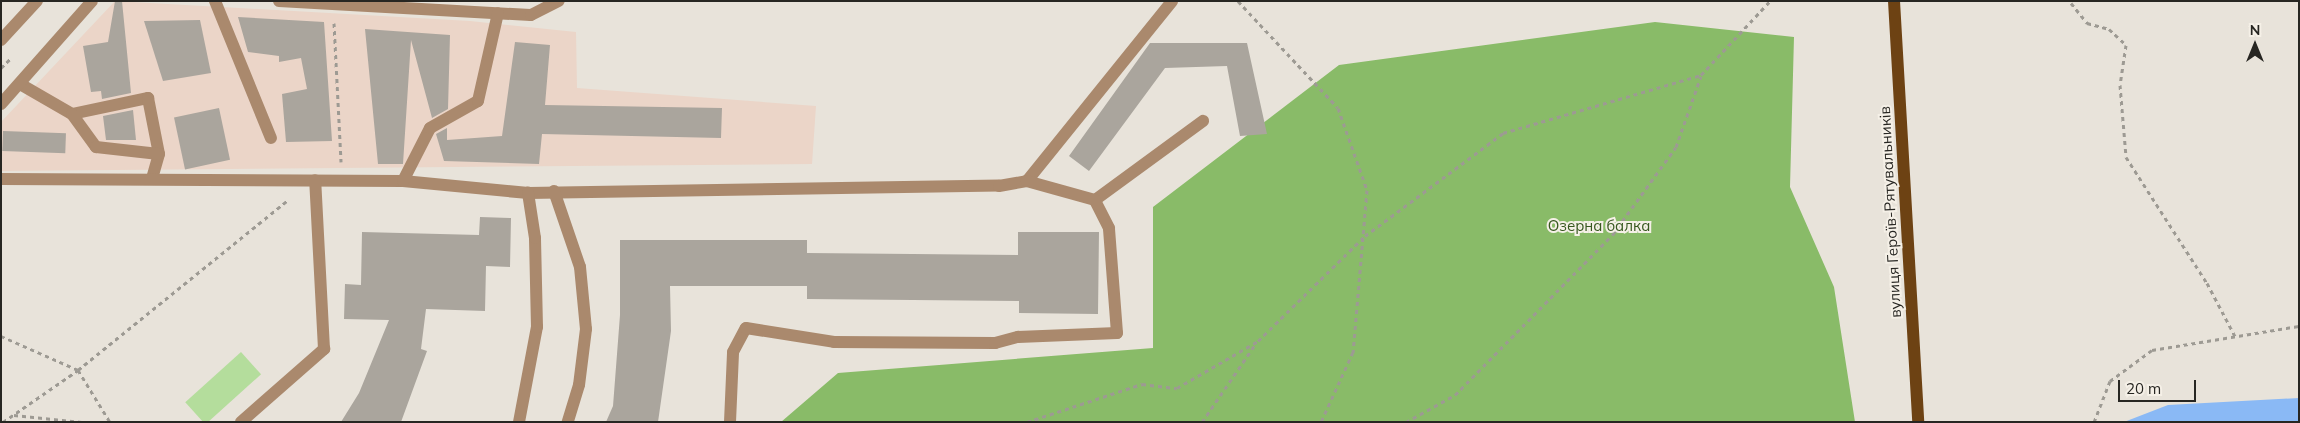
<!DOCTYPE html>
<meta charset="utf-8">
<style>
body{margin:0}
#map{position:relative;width:2300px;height:423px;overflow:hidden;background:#e8e3da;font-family:Mulish,sans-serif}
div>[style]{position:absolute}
.industrial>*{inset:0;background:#ebd5c8}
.green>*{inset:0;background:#b4dd9c;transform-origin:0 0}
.forest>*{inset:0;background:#89bb68}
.water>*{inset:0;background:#8ab9f5}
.building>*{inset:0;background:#aaa59d;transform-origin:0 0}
.path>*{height:3px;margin-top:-1.5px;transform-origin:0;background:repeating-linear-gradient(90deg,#9d9a93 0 4px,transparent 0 8px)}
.minor>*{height:12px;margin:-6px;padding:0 6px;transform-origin:6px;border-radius:6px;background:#aa896d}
.major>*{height:12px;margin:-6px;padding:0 6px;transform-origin:6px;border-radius:6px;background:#6d4213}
span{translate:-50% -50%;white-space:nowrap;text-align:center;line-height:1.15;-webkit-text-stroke:4px #f5f0e7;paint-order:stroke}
.street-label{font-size:15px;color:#272622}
.park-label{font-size:15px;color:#37581f}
.frame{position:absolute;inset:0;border:2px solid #272622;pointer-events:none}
.north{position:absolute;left:2230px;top:20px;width:50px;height:50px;-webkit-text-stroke:4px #f5f0e7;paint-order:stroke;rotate:0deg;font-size:14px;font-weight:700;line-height:20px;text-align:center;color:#272622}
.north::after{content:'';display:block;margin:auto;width:18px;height:22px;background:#272622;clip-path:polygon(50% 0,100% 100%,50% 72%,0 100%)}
.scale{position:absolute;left:2118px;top:380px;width:78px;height:22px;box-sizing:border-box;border:2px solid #272622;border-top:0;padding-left:6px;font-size:15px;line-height:18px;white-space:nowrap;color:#272622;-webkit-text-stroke:4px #f5f0e7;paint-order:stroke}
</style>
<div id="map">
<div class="industrial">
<i style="clip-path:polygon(115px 1px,470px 21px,576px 32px,577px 88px,816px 106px,812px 164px,1px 171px,1px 122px)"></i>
</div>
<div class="green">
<i style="left:241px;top:352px;width:30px;height:75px;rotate:48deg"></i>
</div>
<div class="forest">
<i style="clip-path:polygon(1655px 22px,1794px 37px,1790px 187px,1834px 287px,1855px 422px,781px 422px,838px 373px,1153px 348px,1153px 207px,1339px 65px)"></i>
</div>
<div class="water">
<i style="clip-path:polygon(2299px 398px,2299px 422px,2124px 422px,2168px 405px)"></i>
</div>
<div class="building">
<i style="clip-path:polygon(115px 1px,122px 1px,131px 93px,102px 99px,101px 91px,91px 92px,83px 46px,108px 42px)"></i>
<i style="clip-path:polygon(238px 17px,324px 22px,332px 141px,286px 142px,282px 94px,307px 89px,301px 58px,279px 62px,279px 56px,248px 52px)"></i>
<i style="clip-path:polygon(200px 20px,211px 73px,163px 81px,144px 21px)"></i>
<i style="clip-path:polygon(365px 29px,450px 35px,448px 109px,432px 118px,411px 40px,403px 164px,378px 164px)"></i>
<i style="clip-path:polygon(515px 42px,550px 45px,545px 105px,722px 108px,721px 138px,542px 134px,539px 164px,444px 161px,436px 134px,447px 128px,447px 140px,502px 136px)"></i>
<i style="clip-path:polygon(1150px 43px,1247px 43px,1267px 134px,1240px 136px,1227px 66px,1165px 68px,1089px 171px,1069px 156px)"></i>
<i style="left:219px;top:108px;width:53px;height:46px;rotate:78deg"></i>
<i style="clip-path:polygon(133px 110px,136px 140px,106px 140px,103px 116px)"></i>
<i style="left:3px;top:131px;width:63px;height:20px;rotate:2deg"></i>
<i style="clip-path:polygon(480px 217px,511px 218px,510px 267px,486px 266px,485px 311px,426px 309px,421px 349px,427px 351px,401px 422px,341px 422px,359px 393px,389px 320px,344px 319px,345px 284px,361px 285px,362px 232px,479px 235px)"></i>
<i style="clip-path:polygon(1018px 232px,1099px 232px,1098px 314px,1019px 313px,1019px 301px,807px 299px,807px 286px,670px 286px,671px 331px,658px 422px,606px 422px,613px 406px,620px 315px,620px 240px,807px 240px,807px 253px,1018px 255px)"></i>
</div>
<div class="path">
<i style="left:1238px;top:1px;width:146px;rotate:46.9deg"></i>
<i style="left:1338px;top:108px;width:87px;rotate:70.5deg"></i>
<i style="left:1367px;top:190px;width:163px;rotate:94.9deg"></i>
<i style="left:1353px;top:352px;width:77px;rotate:114.6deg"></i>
<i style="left:2071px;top:3px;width:26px;rotate:51deg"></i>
<i style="left:2087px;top:23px;width:23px;rotate:15deg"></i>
<i style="left:2109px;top:29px;width:23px;rotate:43deg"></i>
<i style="left:2126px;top:45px;width:40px;rotate:98.5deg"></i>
<i style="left:2120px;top:85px;width:72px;rotate:85.2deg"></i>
<i style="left:2126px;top:157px;width:150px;rotate:57.3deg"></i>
<i style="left:2207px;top:283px;width:60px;rotate:62.2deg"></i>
<i style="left:334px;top:23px;width:139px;rotate:87.1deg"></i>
<i style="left:1px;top:68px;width:14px;rotate:-45deg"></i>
<i style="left:1px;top:336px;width:84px;rotate:23.8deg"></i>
<i style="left:78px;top:370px;width:61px;rotate:58.4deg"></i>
<i style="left:14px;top:415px;width:68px;rotate:5.9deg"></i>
<i style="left:3px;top:422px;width:91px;rotate:-34.7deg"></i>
<i style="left:78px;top:370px;width:270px;rotate:-39deg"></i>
<i style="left:1027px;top:422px;width:121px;rotate:-18.3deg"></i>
<i style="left:1142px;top:384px;width:35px;rotate:7deg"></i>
<i style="left:1177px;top:388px;width:94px;rotate:-30.1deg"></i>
<i style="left:1258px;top:341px;width:150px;rotate:-44.5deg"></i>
<i style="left:1365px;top:236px;width:172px;rotate:-36.7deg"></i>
<i style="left:1503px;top:133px;width:206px;rotate:-16.3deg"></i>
<i style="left:1701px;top:75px;width:101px;rotate:-47deg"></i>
<i style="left:1202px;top:422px;width:96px;rotate:-55.6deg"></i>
<i style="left:1406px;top:422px;width:56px;rotate:-28.9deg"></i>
<i style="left:1455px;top:395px;width:226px;rotate:-45.5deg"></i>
<i style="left:1613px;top:234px;width:107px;rotate:-54.1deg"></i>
<i style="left:1676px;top:147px;width:75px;rotate:-70.6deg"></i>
<i style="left:2094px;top:422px;width:44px;rotate:-68.7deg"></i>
<i style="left:2110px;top:381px;width:52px;rotate:-36.4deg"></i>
<i style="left:2152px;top:350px;width:149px;rotate:-9.3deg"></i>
</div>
<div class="minor">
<i style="left:215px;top:1px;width:148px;rotate:67.8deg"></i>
<i style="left:279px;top:1px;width:252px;rotate:3.2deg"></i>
<i style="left:531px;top:15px;width:31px;rotate:-27deg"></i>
<i style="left:1px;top:40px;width:53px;rotate:-47.3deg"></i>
<i style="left:20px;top:84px;width:60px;rotate:30deg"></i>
<i style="left:72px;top:114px;width:78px;rotate:-11.9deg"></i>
<i style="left:148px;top:98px;width:57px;rotate:78.9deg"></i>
<i style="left:159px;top:154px;width:25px;rotate:106deg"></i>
<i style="left:1px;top:104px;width:137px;rotate:-48.5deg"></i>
<i style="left:72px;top:114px;width:41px;rotate:54deg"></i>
<i style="left:96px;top:147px;width:63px;rotate:6.3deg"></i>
<i style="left:1px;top:179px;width:402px;rotate:0.3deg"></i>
<i style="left:403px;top:181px;width:126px;rotate:5.5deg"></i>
<i style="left:528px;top:193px;width:471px;rotate:-0.9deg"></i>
<i style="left:999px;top:186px;width:28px;rotate:-10deg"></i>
<i style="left:1027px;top:181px;width:231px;rotate:-51.1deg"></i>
<i style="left:403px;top:181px;width:59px;rotate:-63deg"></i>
<i style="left:430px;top:128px;width:55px;rotate:-29.4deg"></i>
<i style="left:478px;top:101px;width:90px;rotate:-77.2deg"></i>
<i style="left:554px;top:191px;width:80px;rotate:71.1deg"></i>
<i style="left:580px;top:267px;width:62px;rotate:84.5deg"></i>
<i style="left:586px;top:329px;width:56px;rotate:97.1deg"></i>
<i style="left:579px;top:385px;width:39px;rotate:107deg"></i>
<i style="left:1095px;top:200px;width:134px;rotate:-36.2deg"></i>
<i style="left:241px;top:422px;width:111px;rotate:-41.3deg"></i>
<i style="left:324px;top:349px;width:169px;rotate:-93deg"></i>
<i style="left:519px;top:422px;width:97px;rotate:-79.3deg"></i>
<i style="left:537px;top:327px;width:89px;rotate:-91.3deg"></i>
<i style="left:535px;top:238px;width:46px;rotate:-98.8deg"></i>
<i style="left:730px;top:422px;width:70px;rotate:-87.5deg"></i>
<i style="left:733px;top:352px;width:27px;rotate:-62deg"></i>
<i style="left:746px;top:328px;width:89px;rotate:9deg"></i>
<i style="left:834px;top:342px;width:161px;rotate:0.4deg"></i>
<i style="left:995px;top:343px;width:24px;rotate:-15deg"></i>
<i style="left:1018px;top:337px;width:99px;rotate:-2.3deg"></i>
<i style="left:1117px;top:333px;width:105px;rotate:-94.4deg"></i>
<i style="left:1109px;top:228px;width:31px;rotate:-117deg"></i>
<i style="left:1095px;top:200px;width:71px;rotate:-164.4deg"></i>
</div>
<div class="major">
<i style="left:1894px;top:1px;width:422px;rotate:86.7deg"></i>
</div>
<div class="street-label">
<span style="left:1890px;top:212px;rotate:-93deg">вулиця Героїв-Рятувальників</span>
</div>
<div class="park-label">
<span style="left:1599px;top:226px">Озерна балка</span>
</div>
<div class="frame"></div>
<div class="north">N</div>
<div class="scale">20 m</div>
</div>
